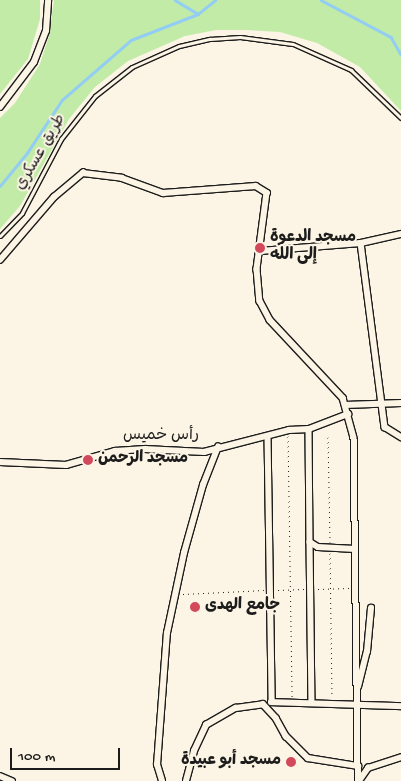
<!DOCTYPE html>
<meta charset="utf-8">
<style>
body{margin:0}
#map{position:relative;width:401px;height:781px;overflow:hidden;background:#fcf5e5;font-family:"Gochi Hand","Playpen Sans Arabic",sans-serif}
div>[style]{position:absolute}
.green>*{inset:0;background:#c1eba7}
.stream>*{height:2.5px;margin:-1.25px;padding:0 1.25px;transform-origin:1.25px;border-radius:1.25px;background:#93cdf3}
.path>*{height:1px;margin-top:-0.5px;transform-origin:0;background:repeating-linear-gradient(90deg,#1c1c1c 0 1px,transparent 0 5px)}
.roads{filter:drop-shadow(1px 0 #1c1c1c) drop-shadow(-1px 0 #1c1c1c) drop-shadow(0 1px #1c1c1c) drop-shadow(0 -1px #1c1c1c)}
.service>*{height:3px;margin:-1.5px;padding:0 1.5px;transform-origin:1.5px;border-radius:1.5px;background:#fcf5e5}
.minor>*{height:5.5px;margin:-2.75px;padding:0 2.75px;transform-origin:2.75px;border-radius:2.75px;background:#fcf5e5}
.dots>*{width:14px;height:14px;translate:-50% -50%;box-sizing:border-box;border:2px solid #fcf5e5;border-radius:50%}
span{translate:-50% -50%;white-space:nowrap;text-align:center;line-height:1.15;-webkit-text-stroke:4px #fcf5e5;paint-order:stroke}
.street-label{font-size:16px;color:#1c1c1c}
.poi-label{font-size:16px;color:#1c1c1c;font-weight:700}
.left{translate:0 -50%;text-align:left}
.right{translate:-100% -50%;text-align:right}
.scale{position:absolute;left:10px;top:748px;width:110px;height:22px;box-sizing:border-box;border:2px solid #1c1c1c;border-top:0;padding-left:6px;font-size:15px;line-height:18px;white-space:nowrap;color:#1c1c1c;-webkit-text-stroke:4px #fcf5e5;paint-order:stroke}
</style>
<div id="map">
<div class="green">
<i style="clip-path:polygon(0 0,40px 0,40px 19px,28px 59px,0 94px)"></i>
<i style="clip-path:polygon(54px 0,401px 0,401px 111px,360px 67px,317px 43px,280px 32px,246px 30px,216px 30px,185px 36px,128px 61px,95px 87px,69px 119px,20px 206px,0 229px,0 118px,15px 103px,40px 64px,49px 36px)"></i>
</div>
<div class="stream">
<i style="left:175px;top:0;width:27px;rotate:31deg"></i>
<i style="left:321px;top:0;width:79px;rotate:27.9deg"></i>
<i style="left:391px;top:37px;width:20px;rotate:60deg"></i>
<i style="left:0;top:186px;width:43px;rotate:-50.7deg"></i>
<i style="left:27px;top:153px;width:64px;rotate:-56.6deg"></i>
<i style="left:62px;top:100px;width:91px;rotate:-41deg"></i>
<i style="left:131px;top:40px;width:72px;rotate:-21.2deg"></i>
<i style="left:198px;top:14px;width:22px;rotate:-39deg"></i>
</div>
<div class="path">
<i style="left:288px;top:436px;width:261px;rotate:89.1deg"></i>
<i style="left:328px;top:437px;width:105px;rotate:88.9deg"></i>
<i style="left:330px;top:553px;width:144px;rotate:89.2deg"></i>
<i style="left:318px;top:589px;width:31px;rotate:-2deg"></i>
<i style="left:278px;top:590px;width:26px;rotate:-2deg"></i>
<i style="left:183px;top:594px;width:81px;rotate:-2.8deg"></i>
</div>
<div class="roads">
<div class="service">
<i style="left:0;top:236px;width:32px;rotate:-46deg"></i>
<i style="left:22px;top:213px;width:84px;rotate:-62.2deg"></i>
<i style="left:61px;top:139px;width:55px;rotate:-51.7deg"></i>
<i style="left:95px;top:96px;width:47px;rotate:-38.1deg"></i>
<i style="left:132px;top:67px;width:51px;rotate:-24.1deg"></i>
<i style="left:179px;top:46px;width:32px;rotate:-13deg"></i>
<i style="left:210px;top:39px;width:30px;rotate:-4deg"></i>
<i style="left:240px;top:37px;width:53px;rotate:7.5deg"></i>
<i style="left:293px;top:44px;width:64px;rotate:24.1deg"></i>
<i style="left:351px;top:70px;width:69px;rotate:43.8deg"></i>
</div>
<div class="minor">
<i style="left:0;top:107px;width:56px;rotate:-52.9deg"></i>
<i style="left:34px;top:62px;width:33px;rotate:-69deg"></i>
<i style="left:46px;top:31px;width:31px;rotate:-86deg"></i>
<i style="left:361px;top:243px;width:186px;rotate:82.6deg"></i>
<i style="left:385px;top:427px;width:19px;rotate:32deg"></i>
<i style="left:260px;top:251px;width:101px;rotate:-4.5deg"></i>
<i style="left:361px;top:243px;width:41px;rotate:-12.7deg"></i>
<i style="left:0;top:260px;width:83px;rotate:-49.4deg"></i>
<i style="left:54px;top:197px;width:38px;rotate:-40deg"></i>
<i style="left:83px;top:173px;width:39px;rotate:7deg"></i>
<i style="left:122px;top:178px;width:44px;rotate:20.1deg"></i>
<i style="left:163px;top:193px;width:93px;rotate:-4.3deg"></i>
<i style="left:256px;top:186px;width:13px;rotate:32deg"></i>
<i style="left:267px;top:193px;width:77px;rotate:97.5deg"></i>
<i style="left:257px;top:269px;width:32px;rotate:85deg"></i>
<i style="left:260px;top:301px;width:21px;rotate:62deg"></i>
<i style="left:270px;top:320px;width:107px;rotate:46.9deg"></i>
<i style="left:343px;top:398px;width:41px;rotate:74.6deg"></i>
<i style="left:354px;top:438px;width:343px;rotate:89.3deg"></i>
<i style="left:345px;top:405px;width:56px;rotate:-2deg"></i>
<i style="left:309px;top:429px;width:113px;rotate:89.5deg"></i>
<i style="left:310px;top:542px;width:9px;rotate:32deg"></i>
<i style="left:318px;top:547px;width:37px;rotate:3deg"></i>
<i style="left:268px;top:436px;width:266px;rotate:89.1deg"></i>
<i style="left:0;top:462px;width:66px;rotate:2.6deg"></i>
<i style="left:66px;top:465px;width:51px;rotate:-15.9deg"></i>
<i style="left:115px;top:451px;width:30px;rotate:-4deg"></i>
<i style="left:145px;top:449px;width:59px;rotate:2.9deg"></i>
<i style="left:204px;top:452px;width:88px;rotate:-14.5deg"></i>
<i style="left:289px;top:430px;width:20px;rotate:-3deg"></i>
<i style="left:309px;top:429px;width:42px;rotate:-21deg"></i>
<i style="left:310px;top:542px;width:161px;rotate:89.3deg"></i>
<i style="left:358px;top:687px;width:36px;rotate:-76deg"></i>
<i style="left:367px;top:652px;width:44px;rotate:-84.8deg"></i>
<i style="left:271px;top:702px;width:130px;rotate:1.8deg"></i>
<i style="left:0;top:776px;width:13px;rotate:23deg"></i>
<i style="left:162px;top:781px;width:17px;rotate:-107deg"></i>
<i style="left:157px;top:765px;width:132px;rotate:-85.7deg"></i>
<i style="left:167px;top:633px;width:82px;rotate:-78deg"></i>
<i style="left:184px;top:553px;width:71px;rotate:-74.4deg"></i>
<i style="left:203px;top:485px;width:41px;rotate:-68.5deg"></i>
<i style="left:186px;top:781px;width:31px;rotate:-75deg"></i>
<i style="left:194px;top:751px;width:29px;rotate:-65deg"></i>
<i style="left:206px;top:725px;width:34px;rotate:-30deg"></i>
<i style="left:236px;top:708px;width:27px;rotate:-8deg"></i>
<i style="left:263px;top:704px;width:19px;rotate:47deg"></i>
<i style="left:276px;top:718px;width:21px;rotate:61deg"></i>
<i style="left:286px;top:736px;width:31px;rotate:45deg"></i>
<i style="left:308px;top:758px;width:51px;rotate:9.1deg"></i>
<i style="left:359px;top:781px;width:16px;rotate:-55deg"></i>
<i style="left:368px;top:768px;width:35px;rotate:-18deg"></i>
</div>
</div>
<div class="dots">
<i style="left:260px;top:248px;background:#d1495b"></i>
<i style="left:88px;top:460px;background:#d1495b"></i>
<i style="left:195px;top:607px;background:#d1495b"></i>
<i style="left:291px;top:762px;background:#d1495b"></i>
</div>
<div class="street-label">
<span style="left:42px;top:153px;rotate:-60deg">طريق عسكري</span>
<span style="left:161px;top:437px">رأس خميس</span>
</div>
<div class="poi-label">
<span class="left" style="left:270px;top:248px">مسجد الدعوة<br>إلى الله</span>
<span class="left" style="left:98px;top:460px">مسجد الرحمن</span>
<span class="left" style="left:205px;top:607px">جامع الهدى</span>
<span class="right" style="left:281px;top:762px">مسجد أبو عبيدة</span>
</div>
<div class="scale">100 m</div>
</div>
